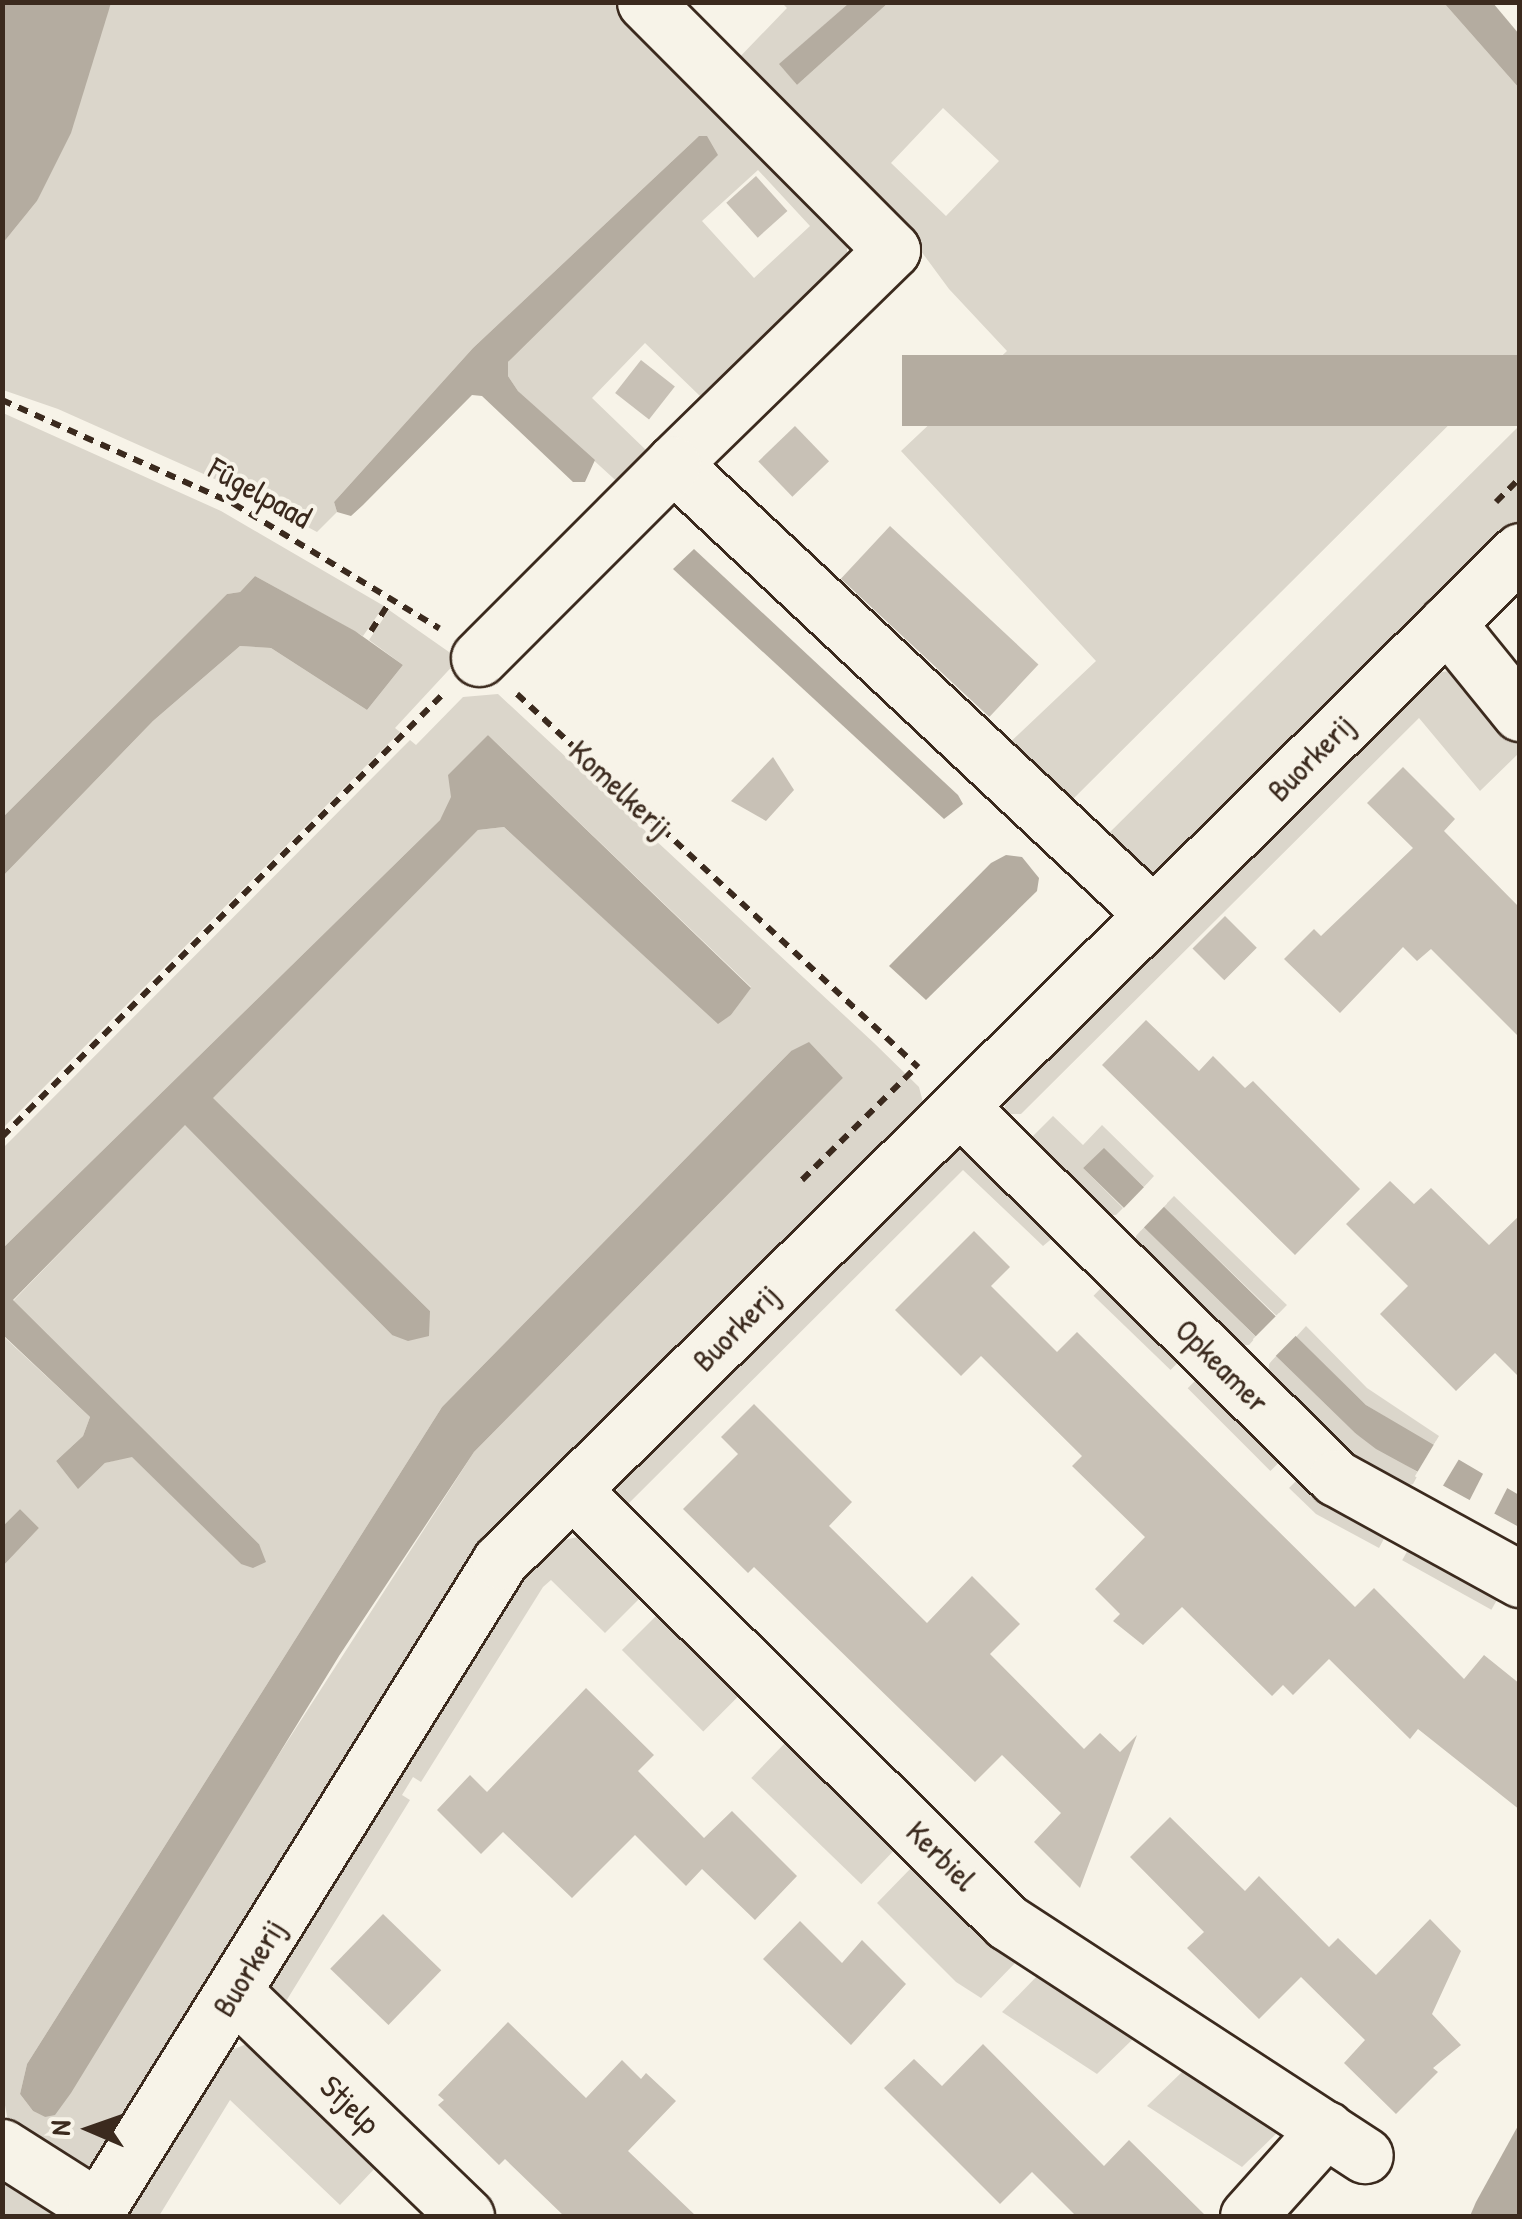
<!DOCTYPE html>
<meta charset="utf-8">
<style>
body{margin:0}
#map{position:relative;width:1522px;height:2219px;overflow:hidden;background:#f7f3e8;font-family:"Patrick Hand",sans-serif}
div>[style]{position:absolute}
.green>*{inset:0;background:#dbd6cb;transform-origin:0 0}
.water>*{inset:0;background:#b4aca0;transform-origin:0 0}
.pier>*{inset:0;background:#f7f3e8;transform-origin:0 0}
.building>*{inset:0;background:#c8c1b6;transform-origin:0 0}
.path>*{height:6px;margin-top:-3px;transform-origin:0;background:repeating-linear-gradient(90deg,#3b2a1e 0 10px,transparent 0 18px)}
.roads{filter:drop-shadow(2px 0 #3b2a1e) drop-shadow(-2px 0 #3b2a1e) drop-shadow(0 2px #3b2a1e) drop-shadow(0 -2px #3b2a1e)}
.minor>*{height:55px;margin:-27.5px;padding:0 27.5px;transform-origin:27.5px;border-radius:27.5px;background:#f7f3e8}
span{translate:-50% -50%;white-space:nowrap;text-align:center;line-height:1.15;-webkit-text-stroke:8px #f7f3e8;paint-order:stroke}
.street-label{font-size:32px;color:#3b2a1e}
.frame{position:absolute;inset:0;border:5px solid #3b2a1e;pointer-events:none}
.north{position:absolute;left:40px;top:2079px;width:100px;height:100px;-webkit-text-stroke:8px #f7f3e8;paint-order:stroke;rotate:272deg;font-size:28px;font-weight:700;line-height:40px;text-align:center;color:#3b2a1e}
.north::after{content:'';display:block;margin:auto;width:35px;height:45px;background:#3b2a1e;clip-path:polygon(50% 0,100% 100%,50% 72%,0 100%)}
</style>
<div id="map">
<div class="green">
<i style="clip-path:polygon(evenodd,111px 3px,619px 3px,847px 239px,847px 258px,624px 488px,518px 391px,508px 376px,508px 362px,699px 136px,473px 348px,334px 502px,337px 512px,317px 532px,235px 488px,58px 409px,3px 390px,3px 243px,37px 201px,111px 3px,758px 170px,810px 226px,754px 278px,702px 221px,758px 170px,111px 3px,645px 343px,700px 396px,647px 451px,592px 398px,645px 343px)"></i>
<i style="clip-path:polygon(evenodd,782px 3px,849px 3px,780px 64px,797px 85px,888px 3px,1444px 3px,1519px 88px,1519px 355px,1064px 808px,1002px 750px,1096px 661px,901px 451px,1007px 351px,949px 289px,918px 247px,734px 63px,787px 8px,782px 3px,943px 108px,999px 161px,946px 216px,891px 163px,943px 108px)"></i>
<i style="clip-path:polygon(3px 413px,221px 511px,384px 606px,363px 636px,255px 576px,240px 592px,227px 594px,3px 817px)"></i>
<i style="clip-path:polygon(1519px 426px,1519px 524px,1177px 864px,1155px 876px,1143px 875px,1100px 842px)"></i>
<i style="clip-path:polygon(389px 610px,459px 659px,395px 728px,400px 732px,3px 1128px,3px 876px,153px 721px,240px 646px,271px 648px,367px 710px,403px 665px,369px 640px)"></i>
<i style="clip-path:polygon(1452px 671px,1470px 682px,1519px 742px,1519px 753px,1480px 791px,1419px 718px,1021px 1114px,1003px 1114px,1009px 1090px,1429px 673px)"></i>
<i style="clip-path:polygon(evenodd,498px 694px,874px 1043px,919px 1087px,926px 1114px,563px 1462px,84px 2186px,10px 2133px,3px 2094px,3px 1566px,39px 1528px,20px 1509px,3px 1526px,2px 1335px,90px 1417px,83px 1436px,56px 1461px,78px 1488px,105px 1463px,132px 1456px,241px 1564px,259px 1544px,13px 1301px,185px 1124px,392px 1335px,430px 1311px,212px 1098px,478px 830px,504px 827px,718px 1023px,731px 1015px,751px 987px,488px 735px,440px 820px,3px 1248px,3px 1148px,410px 740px,416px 745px,463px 697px,498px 694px,791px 1051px,843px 1078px,474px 1452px,45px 2117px,33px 2111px,20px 2094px,27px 2064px,442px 1407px,791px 1051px)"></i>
<i style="clip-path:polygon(1053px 1116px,1083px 1145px,1102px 1125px,1154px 1176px,1144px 1187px,1104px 1149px,1083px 1168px,1123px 1208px,1116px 1215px,1097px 1216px,1029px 1140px)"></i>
<i style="clip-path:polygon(968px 1149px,1055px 1236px,1043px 1246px,963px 1170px,621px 1511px,616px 1493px,625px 1469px,951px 1151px)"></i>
<i style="left:1174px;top:1196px;width:157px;height:15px;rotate:44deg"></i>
<i style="clip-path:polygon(1144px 1227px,1256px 1337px,1249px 1345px,1230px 1346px,1136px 1253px,1136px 1236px)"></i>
<i style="left:1104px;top:1285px;width:107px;height:15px;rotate:44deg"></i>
<i style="clip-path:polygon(1306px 1326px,1367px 1388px,1439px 1436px,1433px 1446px,1366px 1405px,1296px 1337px)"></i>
<i style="clip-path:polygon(1276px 1356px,1355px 1433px,1419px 1473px,1413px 1484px,1394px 1490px,1351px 1466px,1268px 1384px,1269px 1364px)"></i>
<i style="left:1199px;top:1377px;width:117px;height:16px;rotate:45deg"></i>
<i style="clip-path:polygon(1300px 1477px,1386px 1535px,1379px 1548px,1316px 1514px,1289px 1488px)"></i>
<i style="clip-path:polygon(578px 1537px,592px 1540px,642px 1596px,605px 1633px,551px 1580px,543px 1587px,421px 1782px,413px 1777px,402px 1795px,410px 1800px,280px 2011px,269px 1989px,270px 1978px,527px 1567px,554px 1542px)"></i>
<i style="left:1409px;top:1548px;width:102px;height:14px;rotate:29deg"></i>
<i style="left:658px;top:1614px;width:115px;height:51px;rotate:45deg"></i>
<i style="left:786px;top:1742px;width:153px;height:50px;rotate:44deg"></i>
<i style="clip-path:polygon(914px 1865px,1018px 1960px,981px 1998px,956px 1982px,877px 1903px)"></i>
<i style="clip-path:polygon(1040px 1973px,1135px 2027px,1134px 2038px,1097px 2074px,1002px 2012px)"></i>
<i style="clip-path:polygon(249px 2043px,377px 2166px,340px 2205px,230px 2100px,159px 2216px,122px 2216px,222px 2054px)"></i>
<i style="clip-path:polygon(1197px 2068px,1276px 2119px,1278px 2132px,1242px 2167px,1147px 2106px,1184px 2070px)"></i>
<i style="clip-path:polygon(2px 2164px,66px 2216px,3px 2216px)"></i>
</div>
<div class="water">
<i style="clip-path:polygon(3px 2px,111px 3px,71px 133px,37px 201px,3px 243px)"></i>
<i style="clip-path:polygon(849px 3px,888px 3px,797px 85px,779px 64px)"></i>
<i style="clip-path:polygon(1444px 3px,1493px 3px,1519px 34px,1519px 88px)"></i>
<i style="clip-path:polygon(699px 136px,707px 136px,718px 155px,508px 362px,508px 376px,518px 391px,595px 460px,585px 482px,573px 482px,482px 396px,472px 395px,363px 505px,351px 516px,337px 512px,334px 502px,473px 348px)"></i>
<i style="left:1519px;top:355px;width:71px;height:617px;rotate:90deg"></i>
<i style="clip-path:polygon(694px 549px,958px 795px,963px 804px,944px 819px,673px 569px)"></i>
<i style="clip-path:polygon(255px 576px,355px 631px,403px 665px,367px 710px,271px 648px,240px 646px,153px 721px,3px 876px,3px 817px,227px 594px,240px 592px)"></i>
<i style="clip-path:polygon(488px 735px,751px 988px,731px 1015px,718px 1024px,504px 827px,478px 830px,213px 1098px,430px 1311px,429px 1336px,408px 1341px,392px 1335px,185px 1125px,13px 1300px,259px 1544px,266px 1562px,253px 1568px,241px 1564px,132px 1457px,105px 1463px,78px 1489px,56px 1461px,83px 1436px,90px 1417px,3px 1335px,3px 1248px,440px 820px,451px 797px,448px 775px)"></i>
<i style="clip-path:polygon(1006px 855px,1022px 857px,1039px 878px,1037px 891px,926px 1000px,889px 966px,991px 863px)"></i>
<i style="clip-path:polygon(809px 1042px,843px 1078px,474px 1452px,339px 1656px,71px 2093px,55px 2115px,45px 2117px,33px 2111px,20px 2094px,27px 2064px,442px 1407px,791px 1051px)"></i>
<i style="clip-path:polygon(1104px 1148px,1366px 1405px,1519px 1495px,1519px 1527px,1376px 1449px,1355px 1433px,1083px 1168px)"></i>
<i style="clip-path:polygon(20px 1509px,39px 1528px,3px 1566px,3px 1526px)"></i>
<i style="clip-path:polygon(1519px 2124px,1519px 2216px,1470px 2216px,1476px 2202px)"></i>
</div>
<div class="pier">
<i style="left:1147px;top:1184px;width:28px;height:38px;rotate:44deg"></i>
<i style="left:1279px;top:1313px;width:28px;height:37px;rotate:45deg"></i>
<i style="left:1436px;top:1441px;width:29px;height:41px;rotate:31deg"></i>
<i style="left:1485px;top:1470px;width:28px;height:39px;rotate:27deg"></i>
</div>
<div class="building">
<i style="left:756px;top:176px;width:47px;height:40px;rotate:48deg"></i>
<i style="left:641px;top:360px;width:43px;height:42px;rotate:38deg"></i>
<i style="left:795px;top:426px;width:49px;height:51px;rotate:46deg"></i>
<i style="left:890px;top:526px;width:203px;height:72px;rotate:43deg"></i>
<i style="clip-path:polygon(773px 757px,794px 790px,766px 821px,731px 801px)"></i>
<i style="clip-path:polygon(1403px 767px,1455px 819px,1444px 831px,1520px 908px,1520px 1038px,1431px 949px,1417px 961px,1403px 947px,1340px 1013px,1284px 959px,1314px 929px,1321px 936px,1413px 848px,1367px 803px)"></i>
<i style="left:1225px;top:916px;width:45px;height:46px;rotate:45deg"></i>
<i style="clip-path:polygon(1146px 1020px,1199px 1071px,1213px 1056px,1245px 1088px,1253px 1081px,1360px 1189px,1295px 1255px,1102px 1065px)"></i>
<i style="clip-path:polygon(1390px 1181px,1414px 1204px,1431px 1188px,1489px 1245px,1520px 1215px,1520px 1378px,1495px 1353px,1456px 1391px,1380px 1314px,1408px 1286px,1346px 1224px)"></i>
<i style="clip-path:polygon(974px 1231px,1010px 1267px,991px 1286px,1057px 1352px,1077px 1332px,1355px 1607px,1374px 1588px,1464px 1679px,1484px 1655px,1520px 1684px,1520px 1810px,1418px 1729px,1410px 1739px,1329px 1659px,1293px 1695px,1283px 1685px,1272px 1696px,1182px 1607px,1143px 1645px,1113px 1621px,1120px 1614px,1095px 1589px,1145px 1537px,1072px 1466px,1082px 1456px,981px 1356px,961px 1376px,895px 1310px)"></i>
<i style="clip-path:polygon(754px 1404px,852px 1502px,829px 1526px,927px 1623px,972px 1576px,1020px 1624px,990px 1654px,1084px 1749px,1100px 1733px,1120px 1752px,1137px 1735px,1080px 1888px,1034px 1842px,1061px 1813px,1002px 1755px,975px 1782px,754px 1567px,748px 1573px,683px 1509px,738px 1454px,721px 1437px)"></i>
<i style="clip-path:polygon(586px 1688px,654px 1755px,638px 1771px,704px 1838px,732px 1811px,797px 1876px,755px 1920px,702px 1869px,686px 1886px,635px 1835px,572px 1898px,503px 1832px,481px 1854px,437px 1810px,470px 1775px,487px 1792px)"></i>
<i style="clip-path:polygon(1170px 1817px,1245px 1891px,1259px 1876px,1329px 1947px,1338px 1938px,1376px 1975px,1430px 1919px,1461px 1951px,1432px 2014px,1461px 2045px,1433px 2068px,1438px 2072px,1396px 2114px,1344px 2063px,1365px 2040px,1301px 1977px,1259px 2019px,1187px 1948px,1204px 1932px,1130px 1857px)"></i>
<i style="left:383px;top:1914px;width:81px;height:76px;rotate:44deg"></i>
<i style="clip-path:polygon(800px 1921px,842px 1963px,862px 1940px,906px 1984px,851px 2045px,763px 1959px)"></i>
<i style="clip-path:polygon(508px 2022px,586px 2098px,622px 2060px,641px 2079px,646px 2073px,676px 2101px,628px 2151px,696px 2216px,564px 2216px,505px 2159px,499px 2165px,438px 2105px,444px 2100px,438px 2095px)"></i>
<i style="clip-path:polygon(983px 2044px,1104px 2166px,1129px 2140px,1206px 2216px,1076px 2216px,1032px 2172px,1000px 2204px,884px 2088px,914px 2059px,942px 2086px)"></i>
</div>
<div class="path">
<i style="left:2px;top:400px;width:254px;rotate:24.1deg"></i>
<i style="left:234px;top:504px;width:240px;rotate:31.2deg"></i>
<i style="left:1496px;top:502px;width:34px;rotate:-45deg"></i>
<i style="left:371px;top:631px;width:38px;rotate:-57deg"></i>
<i style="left:517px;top:694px;width:548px;rotate:42.93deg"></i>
<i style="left:2px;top:1137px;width:625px;rotate:-45.13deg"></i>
<i style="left:802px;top:1180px;width:162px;rotate:-44.7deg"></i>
</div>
<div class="roads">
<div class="minor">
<i style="left:645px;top:2px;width:350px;rotate:45.1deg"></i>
<i style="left:892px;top:250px;width:306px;rotate:135.7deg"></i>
<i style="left:673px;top:464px;width:658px;rotate:43.15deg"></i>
<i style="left:1447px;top:623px;width:116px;rotate:51deg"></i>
<i style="left:479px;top:658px;width:274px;rotate:-45deg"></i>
<i style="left:960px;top:1107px;width:528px;rotate:44.62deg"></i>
<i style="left:1336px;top:1478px;width:210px;rotate:28.8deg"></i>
<i style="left:572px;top:1490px;width:613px;rotate:44.8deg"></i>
<i style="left:1007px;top:1922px;width:427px;rotate:33.1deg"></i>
<i style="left:235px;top:1993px;width:321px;rotate:44deg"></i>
<i style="left:2px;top:2147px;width:114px;rotate:32.4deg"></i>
<i style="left:93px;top:2216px;width:771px;rotate:-58.14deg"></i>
<i style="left:500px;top:1561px;width:1435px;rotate:-44.72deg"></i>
<i style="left:1248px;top:2216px;width:117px;rotate:-48.1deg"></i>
</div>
</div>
<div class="street-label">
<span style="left:260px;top:493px;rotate:29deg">Fûgelpaad</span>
<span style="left:1311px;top:758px;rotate:-45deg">Buorkerij</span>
<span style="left:620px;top:789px;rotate:43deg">Komelkerij</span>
<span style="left:736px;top:1328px;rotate:-45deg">Buorkerij</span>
<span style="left:1222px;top:1366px;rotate:45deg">Opkeamer</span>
<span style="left:941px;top:1856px;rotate:45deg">Kerbiel</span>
<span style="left:249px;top:1968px;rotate:-58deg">Buorkerij</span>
<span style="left:350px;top:2105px;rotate:44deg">Stjelp</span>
</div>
<div class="frame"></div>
<div class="north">N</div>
</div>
